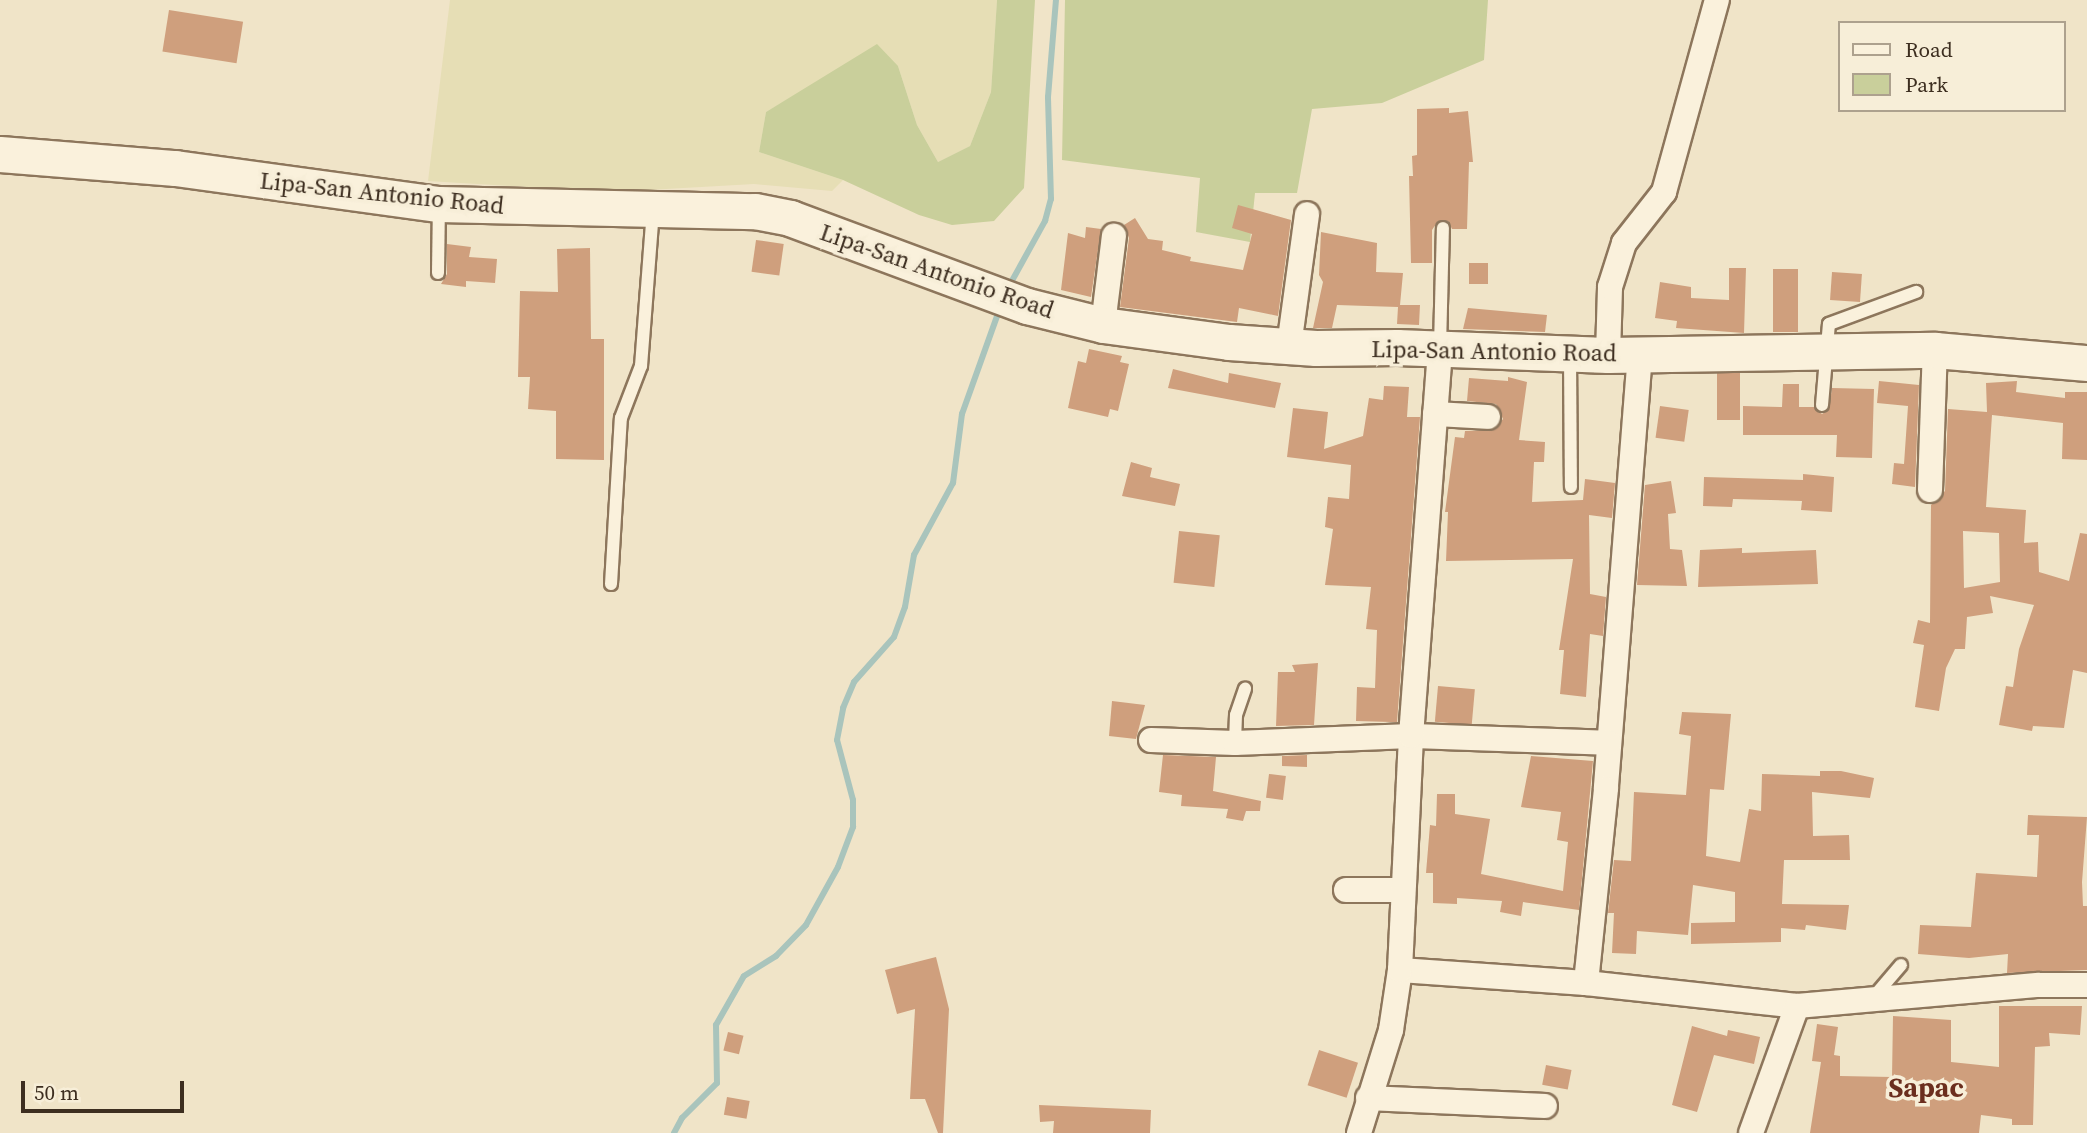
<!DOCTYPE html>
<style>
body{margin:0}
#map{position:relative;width:2087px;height:1133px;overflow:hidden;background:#f0e4c8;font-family:"Source Serif 4",serif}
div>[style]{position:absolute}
.farmland>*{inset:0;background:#e6deb5}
.green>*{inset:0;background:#c9cf9b}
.stream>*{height:6px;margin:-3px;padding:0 3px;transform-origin:3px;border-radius:3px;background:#a9c4bc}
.building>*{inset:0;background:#cf9f7d;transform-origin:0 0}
.roads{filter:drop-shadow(2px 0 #8d765c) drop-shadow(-2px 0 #8d765c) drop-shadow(0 2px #8d765c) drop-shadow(0 -2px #8d765c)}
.service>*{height:12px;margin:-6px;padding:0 6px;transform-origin:6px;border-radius:6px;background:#faf1dc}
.minor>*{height:24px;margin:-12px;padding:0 12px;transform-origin:12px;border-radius:12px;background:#faf1dc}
.secondary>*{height:35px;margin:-17.5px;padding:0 17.5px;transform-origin:17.5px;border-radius:17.5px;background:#faf1dc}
span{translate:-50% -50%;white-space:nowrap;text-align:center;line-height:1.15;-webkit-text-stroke:7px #f7eed8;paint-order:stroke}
.street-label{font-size:24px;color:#3d2e20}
.quarter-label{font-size:28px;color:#6b2e1e;font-weight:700}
.legend{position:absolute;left:1838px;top:21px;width:228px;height:91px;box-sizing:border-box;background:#f7eed8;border:2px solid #ada18e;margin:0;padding:9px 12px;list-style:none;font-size:21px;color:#3d2e20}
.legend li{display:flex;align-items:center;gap:14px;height:35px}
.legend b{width:35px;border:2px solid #ada18e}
.scale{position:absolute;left:21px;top:1081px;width:163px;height:32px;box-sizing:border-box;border:4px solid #3d2e20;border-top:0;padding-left:9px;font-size:21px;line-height:24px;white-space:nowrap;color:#3d2e20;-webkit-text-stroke:5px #f7eed8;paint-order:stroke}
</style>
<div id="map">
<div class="farmland">
<i style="clip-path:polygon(450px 0,997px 0,991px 92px,970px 146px,938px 162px,917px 125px,898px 66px,807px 88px,766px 112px,759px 152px,843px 180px,832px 191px,754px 184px,613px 192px,428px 181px)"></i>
</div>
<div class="green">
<i style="clip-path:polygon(997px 0,1035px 0,1024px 188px,994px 221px,952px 225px,919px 215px,843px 180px,759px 152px,766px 112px,877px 44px,898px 66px,917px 125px,938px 162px,970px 146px,991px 92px)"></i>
<i style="clip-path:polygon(1065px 0,1488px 0,1484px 60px,1382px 103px,1312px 109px,1297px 193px,1255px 193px,1250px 242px,1196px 232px,1200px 178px,1062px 160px)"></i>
</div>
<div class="stream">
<i style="left:1008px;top:288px;width:77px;rotate:-61.1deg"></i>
<i style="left:1045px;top:221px;width:23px;rotate:-75deg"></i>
<i style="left:1051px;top:199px;width:102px;rotate:-91.7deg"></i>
<i style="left:1048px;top:97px;width:97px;rotate:-85.3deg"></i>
<i style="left:674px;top:1133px;width:17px;rotate:-62deg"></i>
<i style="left:682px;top:1118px;width:49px;rotate:-45deg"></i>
<i style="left:717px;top:1083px;width:58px;rotate:-91deg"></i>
<i style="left:716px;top:1025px;width:56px;rotate:-60.3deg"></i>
<i style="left:744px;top:976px;width:38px;rotate:-32deg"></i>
<i style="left:776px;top:956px;width:43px;rotate:-45.9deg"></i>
<i style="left:806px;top:925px;width:66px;rotate:-61.1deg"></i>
<i style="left:838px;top:867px;width:43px;rotate:-69.4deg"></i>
<i style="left:853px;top:827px;width:27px;rotate:-90deg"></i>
<i style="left:853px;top:800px;width:62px;rotate:-104.9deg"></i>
<i style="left:837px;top:740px;width:33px;rotate:-79deg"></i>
<i style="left:843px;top:708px;width:28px;rotate:-67deg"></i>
<i style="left:854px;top:682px;width:60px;rotate:-48.4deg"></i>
<i style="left:894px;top:637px;width:32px;rotate:-70deg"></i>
<i style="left:905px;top:607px;width:53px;rotate:-80.2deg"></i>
<i style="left:914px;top:555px;width:82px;rotate:-61.6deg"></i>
<i style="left:953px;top:483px;width:70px;rotate:-82.6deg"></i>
<i style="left:962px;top:414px;width:113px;rotate:-70.3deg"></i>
</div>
<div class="building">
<i style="left:169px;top:10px;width:75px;height:42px;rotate:9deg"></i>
<i style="clip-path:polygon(1449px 108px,1449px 113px,1468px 111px,1473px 162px,1469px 162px,1467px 229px,1452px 229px,1448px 221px,1438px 221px,1432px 230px,1432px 263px,1411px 263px,1409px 176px,1413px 176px,1412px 156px,1417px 155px,1417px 109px)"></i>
<i style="clip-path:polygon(1238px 205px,1291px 220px,1278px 316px,1239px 308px,1237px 322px,1120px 307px,1129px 238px,1124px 225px,1135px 218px,1148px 239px,1163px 241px,1162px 250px,1191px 257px,1190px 261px,1243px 270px,1252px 234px,1232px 228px)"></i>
<i style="clip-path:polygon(1086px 227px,1101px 229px,1091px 297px,1061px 290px,1068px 233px,1085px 238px)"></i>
<i style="clip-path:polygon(1321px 232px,1377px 243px,1376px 272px,1403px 273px,1400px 305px,1420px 305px,1419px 325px,1397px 324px,1398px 307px,1337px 305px,1332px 328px,1313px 328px,1323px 282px,1319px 275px)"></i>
<i style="left:756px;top:240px;width:28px;height:32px;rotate:8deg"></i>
<i style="clip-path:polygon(447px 244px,471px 247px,469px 257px,497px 259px,495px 283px,466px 281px,466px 287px,441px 284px,447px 274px)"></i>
<i style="clip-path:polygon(590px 248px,591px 339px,604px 339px,604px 460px,556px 459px,556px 411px,528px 409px,530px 377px,518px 377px,520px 291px,558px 292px,557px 249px)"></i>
<i style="left:1469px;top:263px;width:19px;height:21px"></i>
<i style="clip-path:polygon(1729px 268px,1746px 268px,1744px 333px,1676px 328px,1677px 321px,1655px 318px,1660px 282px,1691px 287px,1691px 298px,1729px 300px)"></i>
<i style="left:1773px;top:269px;width:25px;height:63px"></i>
<i style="left:1832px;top:272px;width:30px;height:28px;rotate:4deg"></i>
<i style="clip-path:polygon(1468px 308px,1547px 315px,1545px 332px,1463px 329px)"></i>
<i style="clip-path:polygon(1089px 349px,1122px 356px,1120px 362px,1129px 364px,1118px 411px,1110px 409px,1108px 417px,1068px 408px,1078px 361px,1086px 363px)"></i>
<i style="clip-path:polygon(1173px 369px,1228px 383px,1229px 373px,1281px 383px,1275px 408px,1168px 388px)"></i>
<i style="left:1717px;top:373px;width:23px;height:47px"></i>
<i style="clip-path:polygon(1508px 377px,1527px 382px,1519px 440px,1545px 442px,1544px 462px,1534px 462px,1532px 502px,1583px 500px,1585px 479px,1615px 483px,1612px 518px,1589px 515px,1590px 594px,1606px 597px,1603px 636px,1590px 634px,1586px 697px,1560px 694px,1564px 650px,1559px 650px,1573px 559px,1446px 561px,1448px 512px,1445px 512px,1455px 437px,1464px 438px,1465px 431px,1494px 430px,1503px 419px,1496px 404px,1467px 401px,1469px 378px,1508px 381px)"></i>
<i style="clip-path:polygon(1879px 381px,1919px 385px,1915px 487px,1892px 484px,1894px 463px,1904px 464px,1908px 406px,1877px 403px)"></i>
<i style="clip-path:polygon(evenodd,2017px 381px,2016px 392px,2065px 398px,2065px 392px,2087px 392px,2087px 460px,2062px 459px,2063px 423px,1992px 415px,1986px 507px,2026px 510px,2024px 543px,2038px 542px,2039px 572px,2069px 581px,2080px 533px,2087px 534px,2087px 673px,2073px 670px,2064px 728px,2033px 726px,2032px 731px,1999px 725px,2006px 686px,2013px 687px,2019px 649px,2034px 605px,1990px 596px,1993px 613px,1967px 617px,1965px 649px,1955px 649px,1946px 668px,1939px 711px,1915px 707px,1924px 645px,1913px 643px,1918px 620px,1930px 623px,1931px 505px,1945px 491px,1948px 409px,1987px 412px,1986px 383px,2017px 381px,1963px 531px,1999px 533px,2000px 582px,1964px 588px,1963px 531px)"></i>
<i style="clip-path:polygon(1783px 384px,1799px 384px,1799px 407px,1814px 407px,1822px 414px,1829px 409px,1832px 388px,1874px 389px,1872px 458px,1836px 457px,1837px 435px,1743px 435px,1743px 406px,1782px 407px)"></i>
<i style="clip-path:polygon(1384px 386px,1409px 387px,1407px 417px,1420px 417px,1397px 722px,1391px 722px,1356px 721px,1357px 687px,1375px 688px,1377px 630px,1366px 629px,1371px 587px,1325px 585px,1333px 529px,1325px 527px,1328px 497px,1349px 499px,1351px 465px,1287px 457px,1293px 408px,1328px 412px,1324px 449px,1363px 436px,1369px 398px,1383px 400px)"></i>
<i style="left:1660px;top:406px;width:29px;height:32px;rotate:8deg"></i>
<i style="clip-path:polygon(1131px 462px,1152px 468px,1150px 477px,1180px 484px,1175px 506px,1122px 496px)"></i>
<i style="clip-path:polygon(1803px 474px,1834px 477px,1832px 512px,1801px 510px,1802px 501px,1733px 499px,1732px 507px,1703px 506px,1704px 477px,1803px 480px)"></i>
<i style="clip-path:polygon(1671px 481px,1676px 513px,1668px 514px,1670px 549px,1682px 550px,1687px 586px,1637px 585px,1645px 485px)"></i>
<i style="left:1179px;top:531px;width:41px;height:52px;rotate:6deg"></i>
<i style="clip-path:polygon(1742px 548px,1742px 553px,1816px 550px,1818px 584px,1698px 587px,1700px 550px)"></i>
<i style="clip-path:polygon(1318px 663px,1314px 725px,1276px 726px,1278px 672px,1295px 672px,1292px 665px)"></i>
<i style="left:1438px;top:686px;width:37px;height:36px;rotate:5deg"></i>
<i style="clip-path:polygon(1112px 701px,1145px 705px,1136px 739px,1109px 736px)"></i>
<i style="clip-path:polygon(1682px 712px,1731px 714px,1724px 790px,1710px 789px,1706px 856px,1740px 862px,1749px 809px,1761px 811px,1762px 774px,1820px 776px,1820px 771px,1841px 771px,1874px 778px,1870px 798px,1812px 792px,1813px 836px,1849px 835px,1850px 860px,1784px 860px,1782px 904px,1849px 905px,1846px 930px,1806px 925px,1805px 930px,1781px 928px,1781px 942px,1691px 944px,1691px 923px,1735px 922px,1735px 892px,1693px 885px,1688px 935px,1637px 931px,1636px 954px,1612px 953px,1614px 913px,1608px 913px,1614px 860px,1631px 861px,1634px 792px,1686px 795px,1691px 736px,1679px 734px)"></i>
<i style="clip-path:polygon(1163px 755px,1216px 757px,1213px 791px,1261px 801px,1260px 811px,1246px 811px,1243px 821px,1226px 818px,1228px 809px,1181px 806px,1182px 795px,1159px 792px)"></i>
<i style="clip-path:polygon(1307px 755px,1307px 767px,1282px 766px,1282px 756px)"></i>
<i style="clip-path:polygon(1531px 756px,1593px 761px,1579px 910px,1523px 902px,1521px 916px,1500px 912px,1502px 901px,1457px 898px,1457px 904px,1433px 903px,1433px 873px,1426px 873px,1430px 825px,1436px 826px,1437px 794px,1455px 794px,1455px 814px,1490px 819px,1481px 874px,1563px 891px,1568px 842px,1557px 840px,1561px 812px,1521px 807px)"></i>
<i style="left:1269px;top:774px;width:17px;height:24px;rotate:7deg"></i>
<i style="clip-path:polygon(2028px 815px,2087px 817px,2082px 882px,2083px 906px,2087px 906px,2087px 970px,2007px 973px,2008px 954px,1969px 958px,1918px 954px,1920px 925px,1971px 927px,1976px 873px,2037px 877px,2039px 835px,2027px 835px)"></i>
<i style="clip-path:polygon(936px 957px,949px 1009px,943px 1133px,938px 1133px,925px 1099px,910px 1099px,915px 1009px,897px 1014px,885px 970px)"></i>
<i style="clip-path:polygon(1999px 1006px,2082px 1006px,2080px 1035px,2049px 1033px,2050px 1046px,2035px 1047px,2033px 1125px,2012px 1125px,2012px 1119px,1981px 1115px,1979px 1133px,1810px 1133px,1821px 1062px,1812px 1061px,1817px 1024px,1838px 1027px,1834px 1055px,1840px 1056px,1840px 1076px,1892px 1077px,1893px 1016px,1951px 1020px,1951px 1062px,1999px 1067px)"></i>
<i style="clip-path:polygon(1692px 1026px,1727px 1036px,1728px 1030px,1760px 1037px,1754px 1064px,1714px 1055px,1697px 1112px,1672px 1105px)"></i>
<i style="left:728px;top:1032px;width:16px;height:19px;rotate:14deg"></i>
<i style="left:1319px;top:1050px;width:41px;height:37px;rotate:18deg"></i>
<i style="left:1546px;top:1065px;width:26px;height:20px;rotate:11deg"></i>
<i style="left:727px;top:1097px;width:23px;height:18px;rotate:10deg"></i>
<i style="clip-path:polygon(1039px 1105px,1151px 1110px,1150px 1133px,1053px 1133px,1054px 1121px,1040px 1122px)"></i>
</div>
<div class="roads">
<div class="service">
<i style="left:438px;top:273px;width:68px;rotate:-89.2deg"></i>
<i style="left:1440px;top:347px;width:119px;rotate:-88.6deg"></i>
<i style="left:1570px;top:354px;width:133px;rotate:89.6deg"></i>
<i style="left:1822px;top:405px;width:81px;rotate:-85.1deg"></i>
<i style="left:1829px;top:324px;width:93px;rotate:-20.2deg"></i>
<i style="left:611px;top:584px;width:166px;rotate:-86.6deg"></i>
<i style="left:621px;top:418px;width:56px;rotate:-69deg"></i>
<i style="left:641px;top:366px;width:156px;rotate:-85.6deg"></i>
<i style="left:1235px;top:743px;width:28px;rotate:-88deg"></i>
<i style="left:1236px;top:715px;width:28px;rotate:-71deg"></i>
<i style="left:1871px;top:1000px;width:46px;rotate:-49.4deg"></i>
</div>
<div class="minor">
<i style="left:1103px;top:325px;width:90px;rotate:-83deg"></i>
<i style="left:1289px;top:346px;width:133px;rotate:-82.2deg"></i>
<i style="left:1640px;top:354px;width:436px;rotate:94.5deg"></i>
<i style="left:1606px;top:789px;width:195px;rotate:95.9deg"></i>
<i style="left:1586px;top:983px;width:212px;rotate:6.2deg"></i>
<i style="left:1797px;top:1006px;width:243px;rotate:-5deg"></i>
<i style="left:2039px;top:985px;width:48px"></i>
<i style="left:1608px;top:355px;width:68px;rotate:-88.3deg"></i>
<i style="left:1610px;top:287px;width:46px;rotate:-72.3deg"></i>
<i style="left:1624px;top:243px;width:65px;rotate:-51.9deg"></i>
<i style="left:1664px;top:192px;width:199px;rotate:-74.6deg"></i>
<i style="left:1435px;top:414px;width:53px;rotate:3.2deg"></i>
<i style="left:1930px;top:490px;width:140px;rotate:-88deg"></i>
<i style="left:1151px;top:740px;width:84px;rotate:2deg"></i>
<i style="left:1235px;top:743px;width:176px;rotate:-2.3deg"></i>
<i style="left:1411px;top:736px;width:198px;rotate:2deg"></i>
<i style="left:1346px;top:890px;width:57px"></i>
<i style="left:1400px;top:970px;width:186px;rotate:4deg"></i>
<i style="left:1368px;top:1098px;width:177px;rotate:2.6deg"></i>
<i style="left:1359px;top:1133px;width:108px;rotate:-72.7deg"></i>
<i style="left:1391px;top:1030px;width:61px;rotate:-81.5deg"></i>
<i style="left:1400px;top:970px;width:234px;rotate:-87.3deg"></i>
<i style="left:1411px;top:736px;width:387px;rotate:-85.7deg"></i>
<i style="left:1751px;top:1133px;width:135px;rotate:-70.1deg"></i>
</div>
<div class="secondary">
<i style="left:0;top:154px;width:176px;rotate:4.6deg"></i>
<i style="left:175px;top:168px;width:266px;rotate:7.8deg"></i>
<i style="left:439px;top:204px;width:316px;rotate:1.3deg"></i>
<i style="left:755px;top:211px;width:36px;rotate:11deg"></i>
<i style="left:790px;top:218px;width:253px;rotate:20.4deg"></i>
<i style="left:1027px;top:306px;width:78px;rotate:14deg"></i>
<i style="left:1103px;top:325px;width:127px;rotate:7.7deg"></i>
<i style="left:1229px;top:342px;width:87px;rotate:3.9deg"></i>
<i style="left:1316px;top:348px;width:81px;rotate:-0.7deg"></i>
<i style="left:1397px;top:347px;width:211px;rotate:2.2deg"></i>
<i style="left:1608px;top:355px;width:327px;rotate:-0.9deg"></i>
<i style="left:1935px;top:350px;width:153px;rotate:4.9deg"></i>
</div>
</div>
<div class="street-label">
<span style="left:382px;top:193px;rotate:6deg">Lipa-San Antonio Road</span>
<span style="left:937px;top:271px;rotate:19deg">Lipa-San Antonio Road</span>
<span style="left:1494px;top:351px;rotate:1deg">Lipa-San Antonio Road</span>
</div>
<div class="quarter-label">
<span style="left:1926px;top:1087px">Sapac</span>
</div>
<ul class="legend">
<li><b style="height:9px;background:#faf1dc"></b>Road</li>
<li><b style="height:19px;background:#c9cf9b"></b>Park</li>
</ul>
<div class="scale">50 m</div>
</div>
